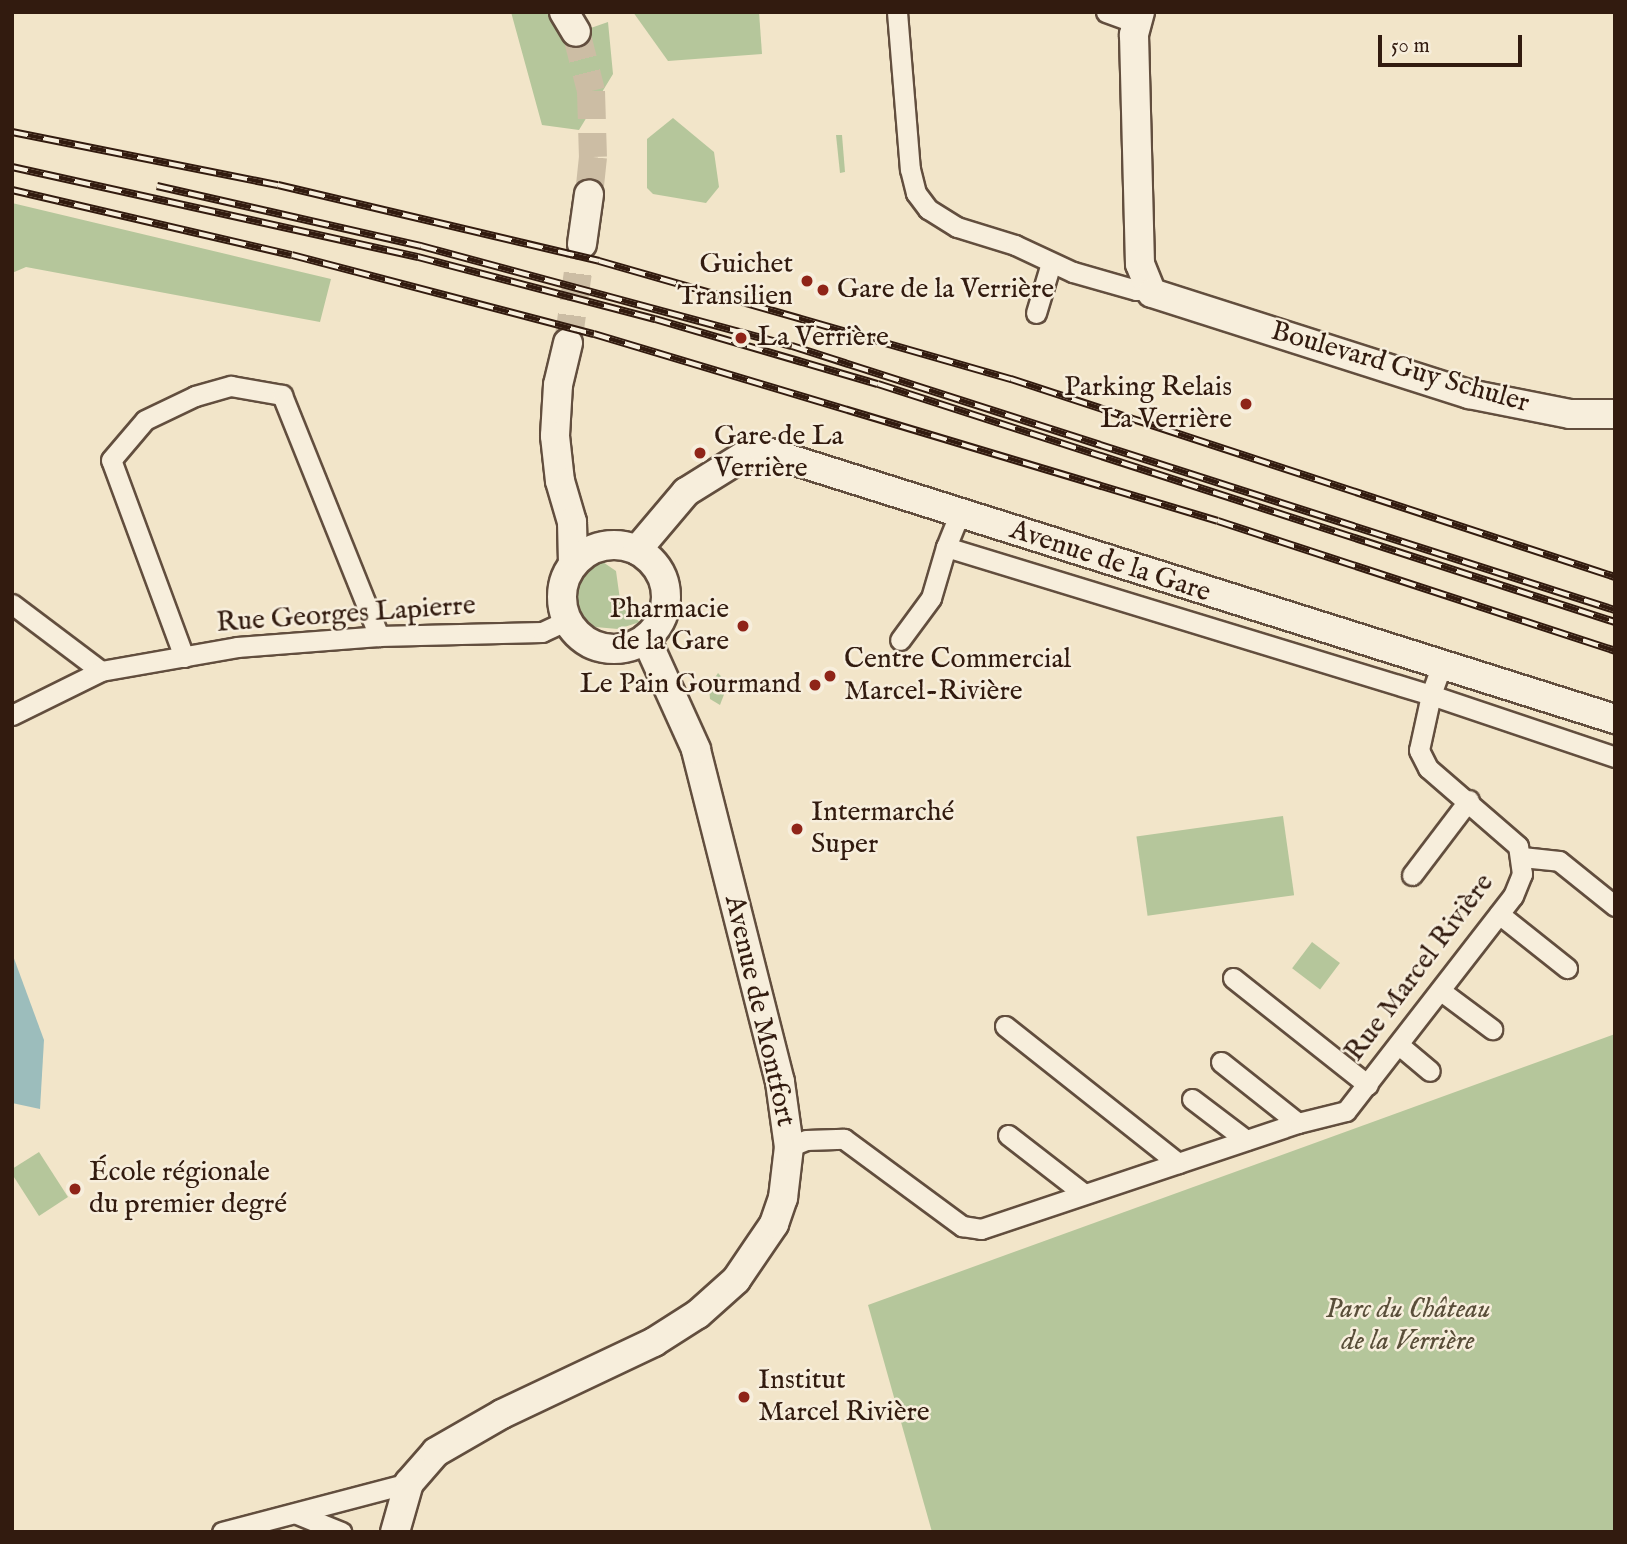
<!DOCTYPE html>
<meta charset="utf-8">
<style>
body{margin:0}
#map{position:relative;width:1627px;height:1544px;overflow:hidden;background:#f2e5c9;font-family:"IM FELL English",serif}
div>[style]{position:absolute}
.green>*{inset:0;background:#b5c69b;transform-origin:0 0}
.water>*{inset:0;background:#9cbdbc}
.secondary-tunnel>*{height:28px;margin-top:-14px;transform-origin:0;background:repeating-linear-gradient(90deg,#ccbda4 0 28px,transparent 0 42px)}
.roads{filter:drop-shadow(2px 0 #624e3e) drop-shadow(-2px 0 #624e3e) drop-shadow(0 2px #624e3e) drop-shadow(0 -2px #624e3e)}
.street>*{height:19px;margin:-9.5px;padding:0 9.5px;transform-origin:9.5px;border-radius:9.5px;background:#f7eedc}
.secondary>*{height:28px;margin:-14px;padding:0 14px;transform-origin:14px;border-radius:14px;background:#f7eedc}
.secondary>.ring{margin:-14px;padding:0;box-sizing:content-box;background:none;border:28px solid #f7eedc;border-radius:50%}
.rail>*{height:8px;margin-top:-4px;transform-origin:0;background:repeating-linear-gradient(90deg,#f7eedc 0 16px,#321b0f 0 32px);box-sizing:border-box;border-block:2px solid #321b0f}
.dots>*{width:19px;height:19px;translate:-50% -50%;box-sizing:border-box;border:4px solid #f7eedc;border-radius:50%}
span{translate:-50% -50%;white-space:nowrap;text-align:center;line-height:1.15;-webkit-text-stroke:5px #f7eedc;paint-order:stroke}
.poi-label{font-size:28px;color:#321b0f}
.right{translate:-100% -50%;text-align:right}
.left{translate:0 -50%;text-align:left}
.street-label{font-size:28px;color:#321b0f}
.park-label{font-size:28px;color:#594e39;font-style:italic}
.frame{position:absolute;inset:0;border:14px solid #321b0f;pointer-events:none}
.scale{position:absolute;left:1378px;top:35px;width:144px;height:32px;box-sizing:border-box;border:4px solid #321b0f;border-top:0;padding-left:9px;font-size:21px;line-height:24px;white-space:nowrap;color:#321b0f;-webkit-text-stroke:5px #f7eedc;paint-order:stroke}
</style>
<div id="map">
<div class="green">
<i style="clip-path:polygon(511px 12px,551px 12px,565px 37px,608px 22px,613px 74px,579px 130px,542px 125px)"></i>
<i style="clip-path:polygon(633px 12px,759px 12px,762px 54px,668px 61px)"></i>
<i style="clip-path:polygon(673px 118px,714px 152px,719px 187px,706px 203px,653px 194px,647px 188px,647px 139px)"></i>
<i style="clip-path:polygon(836px 135px,842px 135px,845px 172px,840px 173px)"></i>
<i style="clip-path:polygon(12px 203px,331px 279px,320px 322px,26px 267px,12px 273px)"></i>
<i style="clip-path:polygon(597px 558px,616px 571px,621px 607px,640px 622px,618px 629px,595px 627px,578px 612px,575px 580px,584px 566px)"></i>
<i style="clip-path:polygon(718px 673px,728px 684px,720px 705px,710px 699px,709px 687px)"></i>
<i style="left:1283px;top:816px;width:80px;height:148px;rotate:82deg"></i>
<i style="left:1312px;top:942px;width:35px;height:33px;rotate:37deg"></i>
<i style="clip-path:polygon(1615px 1034px,1615px 1532px,932px 1532px,868px 1305px)"></i>
<i style="clip-path:polygon(39px 1152px,68px 1197px,39px 1216px,12px 1174px,12px 1169px)"></i>
</div>
<div class="water">
<i style="clip-path:polygon(12px 953px,44px 1040px,40px 1109px,12px 1103px)"></i>
</div>
<div class="secondary-tunnel">
<i style="left:576px;top:32px;width:61px;rotate:75.7deg"></i>
<i style="left:591px;top:91px;width:66px;rotate:88.3deg"></i>
<i style="left:593px;top:157px;width:37px;rotate:96deg"></i>
<i style="left:568px;top:343px;width:100px;rotate:-82deg"></i>
</div>
<div class="roads">
<div class="street">
<i style="left:897px;top:12px;width:158px;rotate:85.3deg"></i>
<i style="left:910px;top:169px;width:25px;rotate:76deg"></i>
<i style="left:916px;top:193px;width:20px;rotate:53deg"></i>
<i style="left:928px;top:209px;width:34px;rotate:32deg"></i>
<i style="left:957px;top:227px;width:61px;rotate:17.2deg"></i>
<i style="left:1015px;top:245px;width:64px;rotate:25deg"></i>
<i style="left:1073px;top:272px;width:66px;rotate:15.9deg"></i>
<i style="left:1136px;top:290px;width:10px;rotate:-24deg"></i>
<i style="left:1106px;top:12px;width:33px;rotate:20deg"></i>
<i style="left:1036px;top:313px;width:52px;rotate:-73.3deg"></i>
<i style="left:946px;top:547px;width:35px;rotate:-68deg"></i>
<i style="left:12px;top:604px;width:111px;rotate:37deg"></i>
<i style="left:184px;top:657px;width:210px;rotate:-110.3deg"></i>
<i style="left:111px;top:460px;width:52px;rotate:-49.6deg"></i>
<i style="left:145px;top:420px;width:55px;rotate:-25.6deg"></i>
<i style="left:195px;top:396px;width:37px;rotate:-16deg"></i>
<i style="left:231px;top:386px;width:52px;rotate:10deg"></i>
<i style="left:282px;top:395px;width:260px;rotate:68.1deg"></i>
<i style="left:1441px;top:667px;width:30px;rotate:110deg"></i>
<i style="left:1431px;top:695px;width:194px;rotate:18.6deg"></i>
<i style="left:12px;top:715px;width:99px;rotate:-26.3deg"></i>
<i style="left:101px;top:671px;width:138px;rotate:-10deg"></i>
<i style="left:237px;top:647px;width:142px;rotate:-4.4deg"></i>
<i style="left:379px;top:636px;width:163px;rotate:-1.4deg"></i>
<i style="left:542px;top:632px;width:26px;rotate:-25deg"></i>
<i style="left:1522px;top:857px;width:37px;rotate:6deg"></i>
<i style="left:1559px;top:861px;width:72px;rotate:38.8deg"></i>
<i style="left:1412px;top:875px;width:94px;rotate:-52.8deg"></i>
<i style="left:1499px;top:914px;width:87px;rotate:38.5deg"></i>
<i style="left:1233px;top:978px;width:172px;rotate:38.4deg"></i>
<i style="left:1441px;top:991px;width:64px;rotate:36.7deg"></i>
<i style="left:1005px;top:1026px;width:221px;rotate:38.4deg"></i>
<i style="left:1399px;top:1045px;width:40px;rotate:40deg"></i>
<i style="left:1221px;top:1062px;width:98px;rotate:38.4deg"></i>
<i style="left:1192px;top:1099px;width:68px;rotate:37.2deg"></i>
<i style="left:1008px;top:1135px;width:96px;rotate:37.8deg"></i>
<i style="left:789px;top:1147px;width:18px;rotate:-22deg"></i>
<i style="left:806px;top:1140px;width:38px;rotate:-2deg"></i>
<i style="left:844px;top:1139px;width:147px;rotate:36.4deg"></i>
<i style="left:962px;top:1226px;width:19px;rotate:9deg"></i>
<i style="left:981px;top:1229px;width:334px;rotate:-18.5deg"></i>
<i style="left:1298px;top:1123px;width:49px;rotate:-14deg"></i>
<i style="left:1346px;top:1111px;width:272px;rotate:-52.2deg"></i>
<i style="left:1513px;top:896px;width:24px;rotate:-68deg"></i>
<i style="left:1522px;top:874px;width:28px;rotate:-98deg"></i>
<i style="left:1518px;top:846px;width:119px;rotate:-139.1deg"></i>
<i style="left:1428px;top:768px;width:20px;rotate:-117deg"></i>
<i style="left:1419px;top:750px;width:56px;rotate:-77.7deg"></i>
<i style="left:1431px;top:695px;width:507px;rotate:-163.03deg"></i>
<i style="left:946px;top:547px;width:53px;rotate:106.4deg"></i>
<i style="left:931px;top:598px;width:52px;rotate:126.4deg"></i>
<i style="left:297px;top:1514px;width:48px;rotate:22.2deg"></i>
<i style="left:222px;top:1532px;width:193px;rotate:-14.7deg"></i>
</div>
<div class="secondary">
<i style="left:564px;top:12px;width:23px;rotate:59deg"></i>
<i style="left:1140px;top:12px;width:24px;rotate:105deg"></i>
<i style="left:1134px;top:35px;width:229px;rotate:88.5deg"></i>
<i style="left:1140px;top:264px;width:31px;rotate:68deg"></i>
<i style="left:1152px;top:293px;width:333px;rotate:17.7deg"></i>
<i style="left:1469px;top:394px;width:103px;rotate:11.2deg"></i>
<i style="left:1570px;top:414px;width:45px"></i>
<i style="left:582px;top:244px;width:50px;rotate:-82deg"></i>
<i style="left:568px;top:343px;width:43px;rotate:103.4deg"></i>
<i style="left:558px;top:385px;width:51px;rotate:93.4deg"></i>
<i style="left:555px;top:436px;width:45px;rotate:83.7deg"></i>
<i style="left:560px;top:481px;width:43px;rotate:73.7deg"></i>
<i style="left:572px;top:522px;width:42px;rotate:88.6deg"></i>
<i class="ring" style="left:562px;top:545px;width:76px;height:76px"></i>
<i style="left:637px;top:550px;width:76px;rotate:-49.8deg"></i>
<i style="left:686px;top:492px;width:75px;rotate:-32deg"></i>
<i style="left:750px;top:452px;width:14px;rotate:-4deg"></i>
<i style="left:764px;top:451px;width:892px;rotate:17.48deg"></i>
<i style="left:395px;top:1532px;width:51px;rotate:-74.1deg"></i>
<i style="left:409px;top:1483px;width:41px;rotate:-48.9deg"></i>
<i style="left:436px;top:1452px;width:76px;rotate:-29.9deg"></i>
<i style="left:502px;top:1414px;width:168px;rotate:-25.3deg"></i>
<i style="left:654px;top:1342px;width:52px;rotate:-32.5deg"></i>
<i style="left:698px;top:1314px;width:51px;rotate:-41.8deg"></i>
<i style="left:736px;top:1280px;width:68px;rotate:-55.8deg"></i>
<i style="left:774px;top:1224px;width:28px;rotate:-71deg"></i>
<i style="left:783px;top:1198px;width:51px;rotate:-83.3deg"></i>
<i style="left:789px;top:1147px;width:66px;rotate:-97.9deg"></i>
<i style="left:780px;top:1082px;width:343px;rotate:-104.2deg"></i>
<i style="left:696px;top:749px;width:121px;rotate:-114.4deg"></i>
</div>
</div>
<div class="rail">
<i style="left:12px;top:132px;width:271px;rotate:11.3deg"></i>
<i style="left:278px;top:185px;width:330px;rotate:13.3deg"></i>
<i style="left:599px;top:261px;width:429px;rotate:16deg"></i>
<i style="left:1011px;top:379px;width:636px;rotate:18.15deg"></i>
<i style="left:12px;top:167px;width:416px;rotate:12.5deg"></i>
<i style="left:418px;top:257px;width:245px;rotate:14.7deg"></i>
<i style="left:655px;top:319px;width:232px;rotate:16.3deg"></i>
<i style="left:878px;top:384px;width:774px;rotate:17.9deg"></i>
<i style="left:157px;top:186px;width:271px;rotate:12.8deg"></i>
<i style="left:421px;top:246px;width:384px;rotate:15.1deg"></i>
<i style="left:792px;top:346px;width:864px;rotate:17.79deg"></i>
<i style="left:12px;top:190px;width:287px;rotate:13.1deg"></i>
<i style="left:292px;top:255px;width:312px;rotate:14.7deg"></i>
<i style="left:594px;top:334px;width:651px;rotate:16.68deg"></i>
<i style="left:1218px;top:521px;width:418px;rotate:18.1deg"></i>
</div>
<div class="dots">
<i style="left:807px;top:281px;background:#8f2418"></i>
<i style="left:823px;top:290px;background:#8f2418"></i>
<i style="left:741px;top:338px;background:#8f2418"></i>
<i style="left:1246px;top:404px;background:#8f2418"></i>
<i style="left:700px;top:453px;background:#8f2418"></i>
<i style="left:743px;top:626px;background:#8f2418"></i>
<i style="left:830px;top:676px;background:#8f2418"></i>
<i style="left:815px;top:685px;background:#8f2418"></i>
<i style="left:797px;top:829px;background:#8f2418"></i>
<i style="left:75px;top:1189px;background:#8f2418"></i>
<i style="left:744px;top:1397px;background:#8f2418"></i>
</div>
<div class="poi-label">
<span class="right" style="left:793px;top:281px">Guichet<br>Transilien</span>
<span class="left" style="left:837px;top:290px">Gare de la Verrière</span>
<span class="left" style="left:757px;top:338px">La Verrière</span>
<span class="right" style="left:1232px;top:404px">Parking Relais<br>La Verrière</span>
<span class="left" style="left:714px;top:453px">Gare de La<br>Verrière</span>
<span class="right" style="left:729px;top:626px">Pharmacie<br>de la Gare</span>
<span class="left" style="left:844px;top:676px">Centre Commercial<br>Marcel-Rivière</span>
<span class="right" style="left:801px;top:685px">Le Pain Gourmand</span>
<span class="left" style="left:811px;top:829px">Intermarché<br>Super</span>
<span class="left" style="left:89px;top:1189px">École régionale<br>du premier degré</span>
<span class="left" style="left:758px;top:1397px">Institut<br>Marcel Rivière</span>
</div>
<div class="street-label">
<span style="left:1400px;top:368px;rotate:16deg">Boulevard Guy Schuler</span>
<span style="left:1110px;top:562px;rotate:18deg">Avenue de la Gare</span>
<span style="left:346px;top:615px;rotate:-4deg">Rue Georges Lapierre</span>
<span style="left:1420px;top:968px;rotate:-53deg">Rue Marcel Rivière</span>
<span style="left:759px;top:1011px;rotate:77deg">Avenue de Montfort</span>
</div>
<div class="park-label">
<span style="left:1408px;top:1326px">Parc du Château<br>de la Verrière</span>
</div>
<div class="frame"></div>
<div class="scale">50 m</div>
</div>
